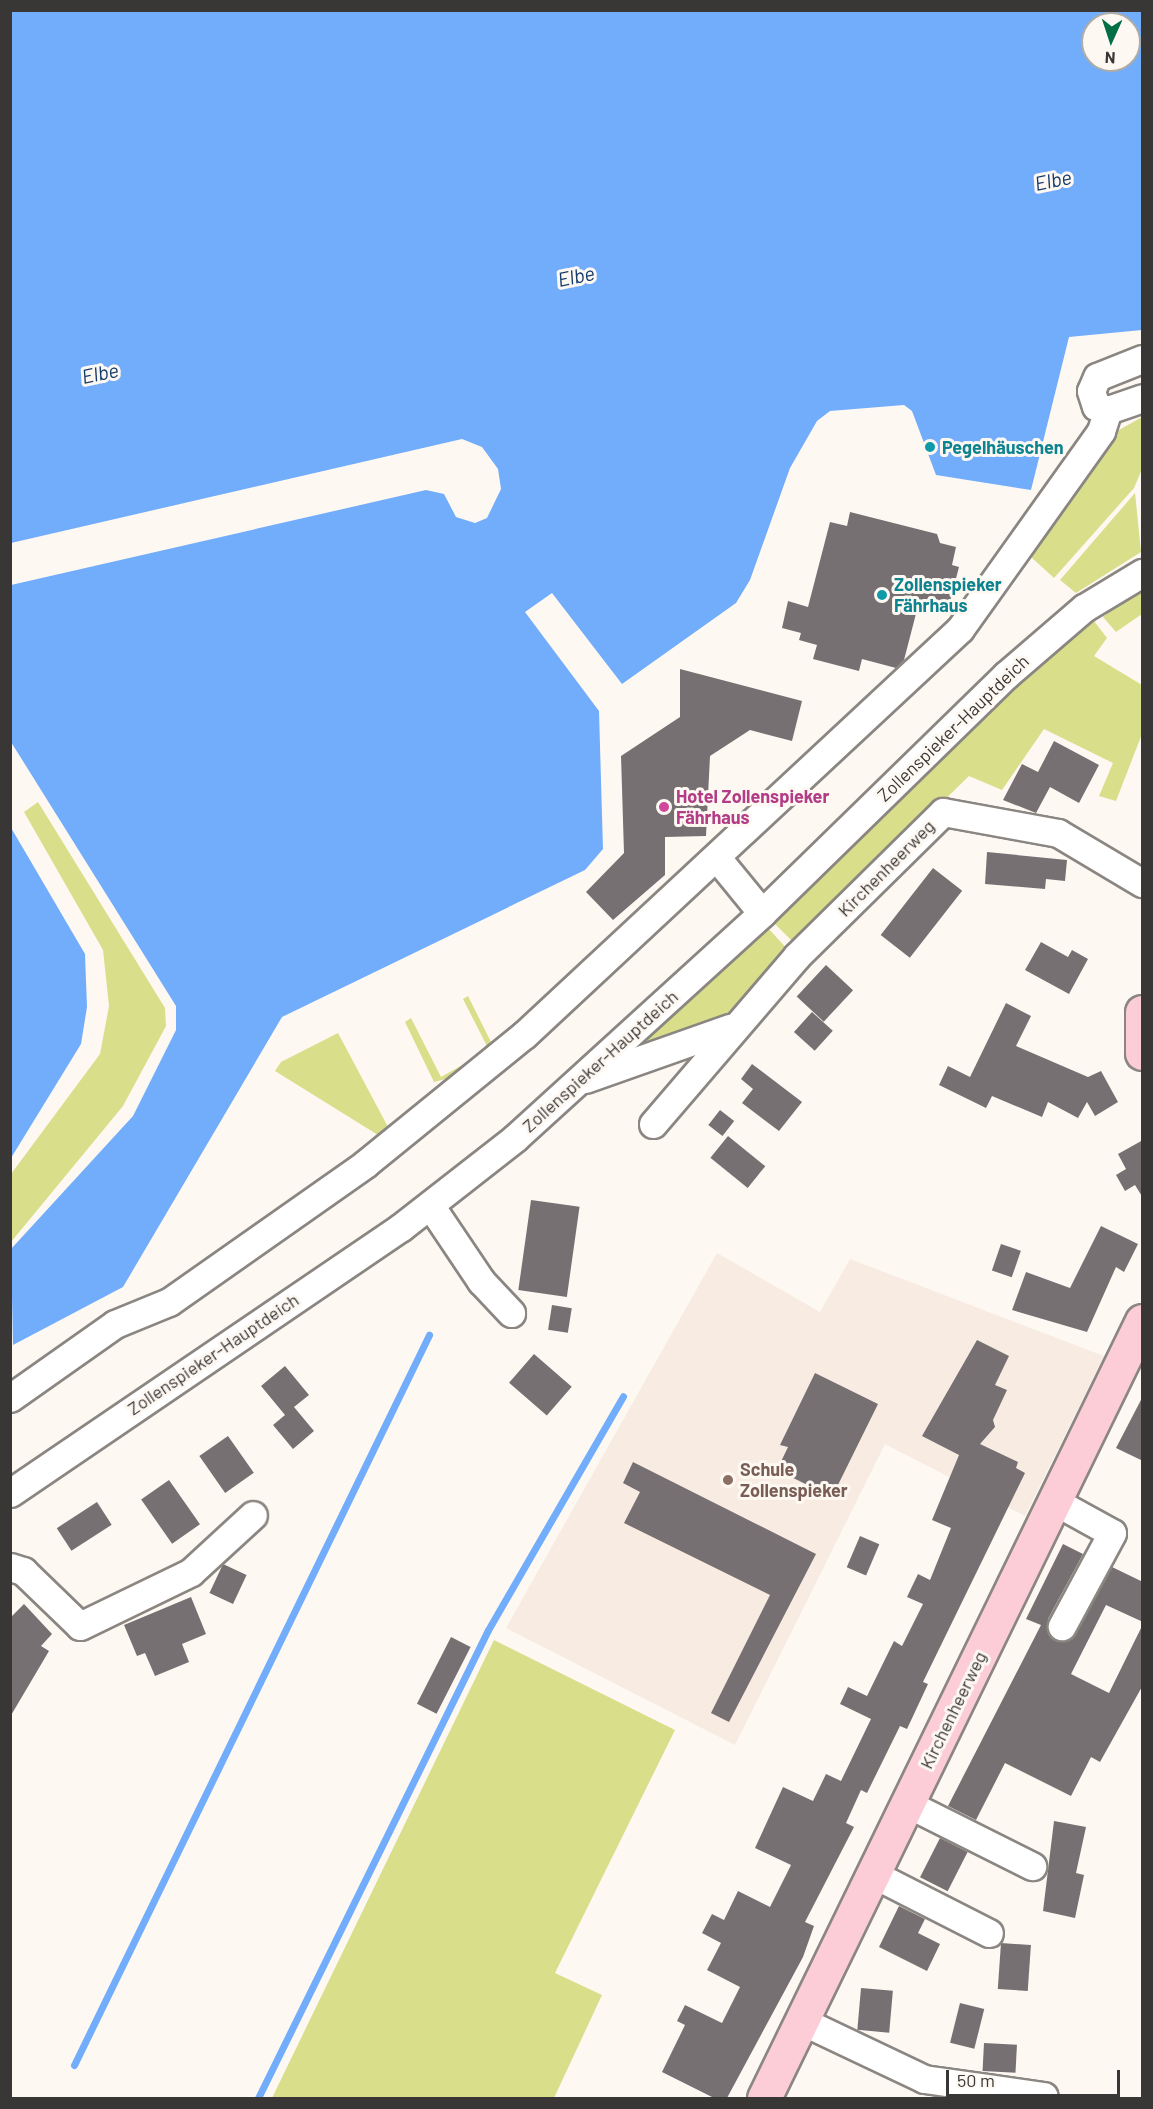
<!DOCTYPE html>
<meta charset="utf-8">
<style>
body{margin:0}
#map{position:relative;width:1153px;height:2109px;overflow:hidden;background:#fef8f3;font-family:Barlow,sans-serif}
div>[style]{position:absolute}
.built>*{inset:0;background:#f8ebe1}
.green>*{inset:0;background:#d8de89}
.water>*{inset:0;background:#72adfb}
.stream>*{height:7px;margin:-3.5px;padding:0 3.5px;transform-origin:3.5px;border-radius:3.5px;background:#72adfb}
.building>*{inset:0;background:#767073;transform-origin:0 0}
.roads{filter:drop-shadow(2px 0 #8b8681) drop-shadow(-2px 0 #8b8681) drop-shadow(0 2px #8b8681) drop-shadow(0 -2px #8b8681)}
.minor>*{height:27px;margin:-13.5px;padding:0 13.5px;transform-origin:13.5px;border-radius:13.5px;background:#fff}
.major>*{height:33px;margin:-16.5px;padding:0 16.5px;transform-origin:16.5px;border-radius:16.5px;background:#fccdd7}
.dots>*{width:16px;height:16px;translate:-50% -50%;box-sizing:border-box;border:3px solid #fef8f3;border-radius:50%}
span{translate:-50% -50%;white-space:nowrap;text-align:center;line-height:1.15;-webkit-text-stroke:6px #fef8f3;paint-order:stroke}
.culture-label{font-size:18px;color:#0d838f;font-weight:700}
.left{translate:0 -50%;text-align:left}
.street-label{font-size:18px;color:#393735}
.hotel-label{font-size:18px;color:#b23c85;font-weight:700}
.education-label{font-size:18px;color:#785e54;font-weight:700}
.water-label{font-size:20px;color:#133a6b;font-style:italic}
.frame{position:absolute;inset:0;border:12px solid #393735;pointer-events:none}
.north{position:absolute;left:1081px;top:12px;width:60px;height:60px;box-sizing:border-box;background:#fef8f3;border:2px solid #afaba7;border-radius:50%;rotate:183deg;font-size:16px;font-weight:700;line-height:24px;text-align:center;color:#393735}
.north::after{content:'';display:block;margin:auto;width:21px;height:27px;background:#026e46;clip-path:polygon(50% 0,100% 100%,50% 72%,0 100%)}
.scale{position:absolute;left:946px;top:2070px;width:174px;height:27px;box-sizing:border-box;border:3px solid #393735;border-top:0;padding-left:8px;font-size:18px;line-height:21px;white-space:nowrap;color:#393735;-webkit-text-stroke:4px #fef8f3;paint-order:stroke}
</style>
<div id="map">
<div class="built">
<i style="clip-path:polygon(717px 1253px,820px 1312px,850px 1259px,1104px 1356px,1025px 1516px,885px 1444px,735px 1745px,506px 1628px)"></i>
</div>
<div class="green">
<i style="clip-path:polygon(1142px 417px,1142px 469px,1134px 488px,1054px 578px,1031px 557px,1031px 545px,1103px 439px)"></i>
<i style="clip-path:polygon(1135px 493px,1141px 552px,1076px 593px,1060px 580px)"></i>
<i style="clip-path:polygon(1142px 585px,1142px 614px,1116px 632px,1103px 617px)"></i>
<i style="clip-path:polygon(1094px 621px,1107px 638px,1094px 656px,1142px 685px,1142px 734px,1116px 801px,1099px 796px,1113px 763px,1044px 729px,1002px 790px,969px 776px,796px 945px,774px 923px,1015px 684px,1075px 630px)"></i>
<i style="clip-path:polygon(38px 802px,165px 1008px,166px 1026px,123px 1106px,11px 1242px,11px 1174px,100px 1054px,109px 1006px,103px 950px,24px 812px)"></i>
<i style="clip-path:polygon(768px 928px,789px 951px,736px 1008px,723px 1019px,627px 1057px)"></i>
<i style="clip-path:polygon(468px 996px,491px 1042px,514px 1029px,465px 1074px,434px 1082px,405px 1022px,411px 1018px,441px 1077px,489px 1050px,463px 999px)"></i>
<i style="clip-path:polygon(338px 1033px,388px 1127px,378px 1135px,275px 1071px,281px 1062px)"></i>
<i style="clip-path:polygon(494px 1640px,675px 1730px,555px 1973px,602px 1995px,554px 2098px,272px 2098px)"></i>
</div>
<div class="water">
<i style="clip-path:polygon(evenodd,11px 10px,1142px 11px,1142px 330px,1069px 337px,1031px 490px,936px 475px,912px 411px,904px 405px,830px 411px,817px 421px,790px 468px,750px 580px,736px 603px,622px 684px,552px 593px,525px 612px,599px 711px,603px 849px,585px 870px,282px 1017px,123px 1287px,13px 1345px,11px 1249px,133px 1116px,176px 1030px,176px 1006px,11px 742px,11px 585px,426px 490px,444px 494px,456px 517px,475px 523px,487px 518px,501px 489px,498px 469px,482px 447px,462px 439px,11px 543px,11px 10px,1093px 24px,1129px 24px,1129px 60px,1093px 60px,1093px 24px)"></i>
<i style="clip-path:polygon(10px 826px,85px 954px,87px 1007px,81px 1044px,11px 1158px)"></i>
</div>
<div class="stream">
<i style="left:74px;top:2065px;width:812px;rotate:-64.07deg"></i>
<i style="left:258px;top:2098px;width:521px;rotate:-63.83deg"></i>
<i style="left:488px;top:1630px;width:270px;rotate:-60deg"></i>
</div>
<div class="building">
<i style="clip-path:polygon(850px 512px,937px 534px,940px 543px,956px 547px,952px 565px,959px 567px,947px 613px,918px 606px,904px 660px,896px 668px,862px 659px,859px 671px,813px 659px,817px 645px,799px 640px,801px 633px,782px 628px,788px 601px,808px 607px,830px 522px,847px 526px)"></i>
<i style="clip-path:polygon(680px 669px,802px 701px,792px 741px,750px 730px,710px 756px,706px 836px,665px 837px,665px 875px,613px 920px,586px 892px,624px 853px,621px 756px,680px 717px)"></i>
<i style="clip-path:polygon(1054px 741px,1099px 765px,1079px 803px,1050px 787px,1036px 813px,1003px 800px,1022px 764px,1038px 772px)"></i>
<i style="clip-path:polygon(987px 852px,1067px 860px,1065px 881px,1046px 879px,1045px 889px,985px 884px)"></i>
<i style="left:933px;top:868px;width:37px;height:85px;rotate:38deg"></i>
<i style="clip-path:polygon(1041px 942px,1068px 957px,1072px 950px,1088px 959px,1069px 994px,1025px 970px)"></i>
<i style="left:826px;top:965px;width:37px;height:43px;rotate:43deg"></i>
<i style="clip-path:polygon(1006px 1003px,1031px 1016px,1016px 1046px,1088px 1077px,1101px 1071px,1118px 1102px,1095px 1116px,1087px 1102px,1078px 1118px,1048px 1102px,1042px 1117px,992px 1096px,986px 1108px,939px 1085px,948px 1066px,970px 1077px)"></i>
<i style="left:812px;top:1012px;width:28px;height:27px;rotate:42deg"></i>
<i style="clip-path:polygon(752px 1064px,802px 1102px,779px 1131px,742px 1103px,753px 1089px,741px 1079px)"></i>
<i style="left:720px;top:1110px;width:18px;height:19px;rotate:38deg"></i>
<i style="left:728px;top:1136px;width:48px;height:28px;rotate:39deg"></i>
<i style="clip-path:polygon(1143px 1140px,1143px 1198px,1135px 1185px,1125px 1191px,1116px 1175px,1126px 1169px,1118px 1154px)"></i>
<i style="left:531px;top:1200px;width:49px;height:91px;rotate:8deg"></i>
<i style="clip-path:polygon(1101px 1226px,1138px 1244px,1124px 1272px,1116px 1267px,1087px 1332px,1012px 1310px,1026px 1272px,1070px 1288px)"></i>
<i style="left:1001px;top:1244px;width:21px;height:28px;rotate:19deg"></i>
<i style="left:552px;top:1305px;width:20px;height:25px;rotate:9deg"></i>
<i style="clip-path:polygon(977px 1340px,1009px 1356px,995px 1385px,1007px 1390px,993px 1420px,995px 1427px,980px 1444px,1018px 1462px,1016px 1468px,1025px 1473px,923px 1682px,928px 1684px,907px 1729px,900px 1726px,867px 1793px,861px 1790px,846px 1823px,854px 1827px,805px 1922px,814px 1926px,803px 1957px,727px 2098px,714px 2098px,662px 2072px,685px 2025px,677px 2021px,685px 2005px,722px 2023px,740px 1987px,707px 1970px,721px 1943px,702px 1933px,712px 1914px,724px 1920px,738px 1891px,770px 1907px,791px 1865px,755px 1848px,783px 1787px,813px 1801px,826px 1774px,841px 1781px,871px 1719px,840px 1704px,848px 1687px,867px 1696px,894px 1641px,902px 1646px,923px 1604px,907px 1597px,918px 1574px,930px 1580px,951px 1528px,932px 1520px,959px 1455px,922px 1436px)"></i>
<i style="left:534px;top:1354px;width:50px;height:38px;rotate:41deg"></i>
<i style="clip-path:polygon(285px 1366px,309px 1395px,294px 1407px,314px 1431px,293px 1449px,273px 1425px,291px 1410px,285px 1415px,261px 1386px)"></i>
<i style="clip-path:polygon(815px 1373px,878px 1404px,832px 1497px,777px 1470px,788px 1447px,780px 1445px)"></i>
<i style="clip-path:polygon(1143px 1396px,1143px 1461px,1116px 1448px)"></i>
<i style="left:228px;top:1436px;width:45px;height:35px;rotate:55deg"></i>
<i style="clip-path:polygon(633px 1462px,816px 1554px,729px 1722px,711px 1713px,770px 1595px,624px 1523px,640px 1492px,623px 1483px)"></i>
<i style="left:169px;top:1480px;width:54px;height:34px;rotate:55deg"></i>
<i style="left:97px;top:1502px;width:27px;height:48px;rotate:57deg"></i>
<i style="left:860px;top:1536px;width:21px;height:34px;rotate:23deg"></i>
<i style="clip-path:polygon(1063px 1544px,1083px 1554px,1048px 1619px,1048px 1634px,1062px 1642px,1071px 1639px,1112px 1567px,1143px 1582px,1143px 1622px,1106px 1605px,1071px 1674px,1109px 1693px,1143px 1624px,1143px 1685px,1100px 1762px,1091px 1757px,1071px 1796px,1005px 1763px,976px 1820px,948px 1806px,1041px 1625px,1026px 1619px)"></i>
<i style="left:223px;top:1564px;width:26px;height:32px;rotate:25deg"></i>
<i style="clip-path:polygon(191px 1597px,206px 1634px,182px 1644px,189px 1662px,155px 1676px,145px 1653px,137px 1656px,124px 1625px)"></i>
<i style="clip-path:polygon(24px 1604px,52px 1634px,41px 1646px,49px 1651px,10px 1717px,10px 1618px)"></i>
<i style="left:451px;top:1637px;width:22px;height:75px;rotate:27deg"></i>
<i style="clip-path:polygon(1054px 1821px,1086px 1827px,1076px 1873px,1084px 1875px,1075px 1918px,1043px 1911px)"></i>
<i style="left:940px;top:1838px;width:31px;height:44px;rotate:27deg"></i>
<i style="clip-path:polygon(899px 1906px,925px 1919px,918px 1933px,940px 1944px,927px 1971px,879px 1947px)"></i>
<i style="left:1001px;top:1943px;width:30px;height:46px;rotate:4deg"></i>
<i style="left:861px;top:1988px;width:32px;height:42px;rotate:5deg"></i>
<i style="left:960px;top:2003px;width:25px;height:41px;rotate:14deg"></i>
<i style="left:984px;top:2043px;width:33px;height:28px;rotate:3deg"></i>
</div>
<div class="roads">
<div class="minor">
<i style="left:1142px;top:359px;width:48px;rotate:158.2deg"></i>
<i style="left:1097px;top:377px;width:15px;rotate:113deg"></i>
<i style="left:1091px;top:391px;width:16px;rotate:72deg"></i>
<i style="left:1096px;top:406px;width:13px;rotate:18deg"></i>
<i style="left:1108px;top:410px;width:36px;rotate:-19deg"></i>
<i style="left:717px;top:858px;width:71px;rotate:50.7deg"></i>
<i style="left:585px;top:1079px;width:154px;rotate:-19.4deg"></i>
<i style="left:653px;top:1124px;width:221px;rotate:-49.4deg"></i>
<i style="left:797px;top:956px;width:205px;rotate:-44.6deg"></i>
<i style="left:943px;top:812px;width:117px;rotate:10.3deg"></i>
<i style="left:1058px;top:833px;width:98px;rotate:30.8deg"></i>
<i style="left:430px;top:1205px;width:92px;rotate:56.1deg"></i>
<i style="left:481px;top:1281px;width:44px;rotate:46.8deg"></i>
<i style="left:10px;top:1398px;width:128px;rotate:-35.2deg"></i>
<i style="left:115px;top:1324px;width:58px;rotate:-22.2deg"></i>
<i style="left:169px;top:1302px;width:240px;rotate:-35.1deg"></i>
<i style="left:365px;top:1164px;width:205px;rotate:-39.1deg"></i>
<i style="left:524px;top:1035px;width:596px;rotate:-42.96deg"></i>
<i style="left:960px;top:629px;width:243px;rotate:-54.5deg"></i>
<i style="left:1101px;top:431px;width:22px;rotate:-72deg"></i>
<i style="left:10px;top:1493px;width:472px;rotate:-34.2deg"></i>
<i style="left:400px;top:1228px;width:146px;rotate:-38deg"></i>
<i style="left:515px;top:1138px;width:334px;rotate:-42.3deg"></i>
<i style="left:762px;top:913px;width:341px;rotate:-44.3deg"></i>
<i style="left:1006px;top:675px;width:103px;rotate:-40.7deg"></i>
<i style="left:1084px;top:608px;width:68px;rotate:-31.1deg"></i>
<i style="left:1054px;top:1501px;width:66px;rotate:28.9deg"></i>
<i style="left:1112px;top:1533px;width:106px;rotate:118.3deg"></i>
<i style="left:10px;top:1567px;width:14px;rotate:17deg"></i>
<i style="left:23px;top:1571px;width:79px;rotate:44deg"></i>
<i style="left:80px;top:1626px;width:123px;rotate:-25.9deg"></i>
<i style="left:191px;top:1572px;width:84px;rotate:-42.6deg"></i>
<i style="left:908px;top:1804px;width:139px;rotate:26.6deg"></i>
<i style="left:873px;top:1874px;width:130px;rotate:27deg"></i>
<i style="left:802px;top:2021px;width:135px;rotate:25.4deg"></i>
<i style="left:924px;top:2079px;width:121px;rotate:8.1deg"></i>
</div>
<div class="major">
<i style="left:1142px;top:1012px;width:41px;rotate:90deg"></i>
<i style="left:764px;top:2098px;width:864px;rotate:-64.06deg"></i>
</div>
</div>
<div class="dots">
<i style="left:930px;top:447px;background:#0f9aa8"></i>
<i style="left:882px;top:595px;background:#0f9aa8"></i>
<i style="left:664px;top:807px;background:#d1479c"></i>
<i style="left:728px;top:1480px;background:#8d6e63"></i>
</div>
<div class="culture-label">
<span class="left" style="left:942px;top:447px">Pegelhäuschen</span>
<span class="left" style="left:894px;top:595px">Zollenspieker<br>Fährhaus</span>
</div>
<div class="street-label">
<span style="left:953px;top:728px;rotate:-44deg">Zollenspieker-Hauptdeich</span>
<span style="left:886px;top:868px;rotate:-45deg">Kirchenheerweg</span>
<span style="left:600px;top:1061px;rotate:-42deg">Zollenspieker-Hauptdeich</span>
<span style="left:213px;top:1354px;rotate:-34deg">Zollenspieker-Hauptdeich</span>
<span style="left:953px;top:1710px;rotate:-64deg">Kirchenheerweg</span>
</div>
<div class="hotel-label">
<span class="left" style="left:676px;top:807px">Hotel Zollenspieker<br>Fährhaus</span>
</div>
<div class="education-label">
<span class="left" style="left:740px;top:1480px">Schule<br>Zollenspieker</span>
</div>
<div class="water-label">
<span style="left:1053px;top:180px;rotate:-11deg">Elbe</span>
<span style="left:576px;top:276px;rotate:-11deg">Elbe</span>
<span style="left:100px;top:373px;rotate:-11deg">Elbe</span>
</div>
<div class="frame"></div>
<div class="north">N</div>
<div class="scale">50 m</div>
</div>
